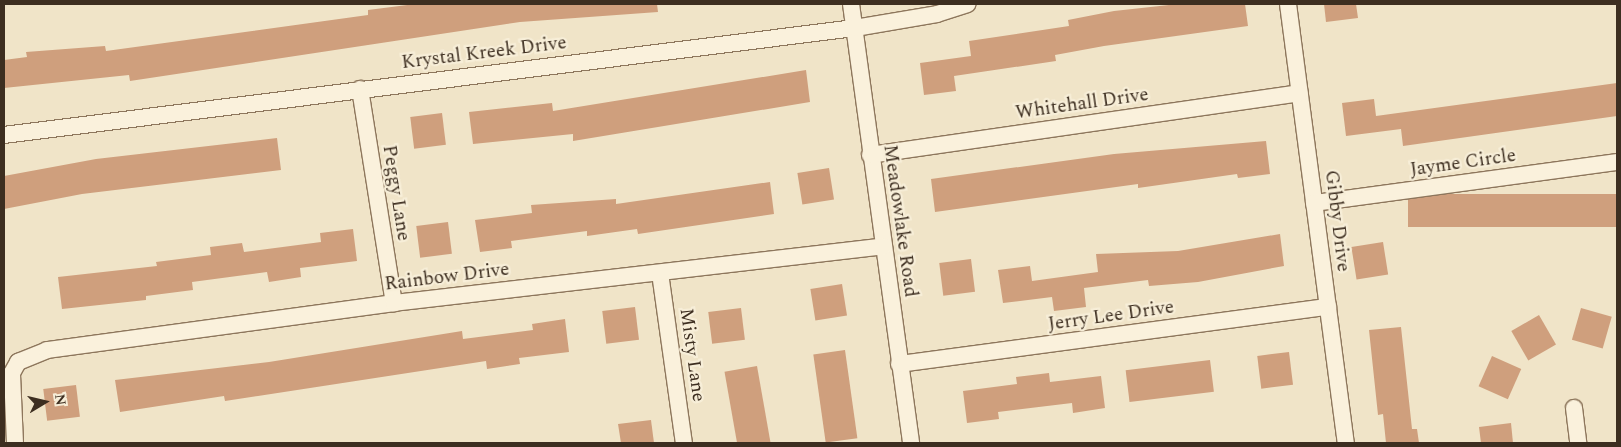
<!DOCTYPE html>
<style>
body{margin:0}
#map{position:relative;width:1621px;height:447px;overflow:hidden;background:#f0e4c8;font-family:Spectral,serif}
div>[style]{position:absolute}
.building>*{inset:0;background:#cf9f7d;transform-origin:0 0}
.roads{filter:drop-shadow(1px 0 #8d765c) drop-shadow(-1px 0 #8d765c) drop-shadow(0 1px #8d765c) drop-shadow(0 -1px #8d765c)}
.minor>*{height:16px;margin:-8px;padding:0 8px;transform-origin:8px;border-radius:8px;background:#faf1dc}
span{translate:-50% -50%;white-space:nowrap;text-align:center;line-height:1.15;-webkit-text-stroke:4.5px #f7eed8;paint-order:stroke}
.street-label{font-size:19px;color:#3d2e20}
.frame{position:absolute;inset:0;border:5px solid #3d2e20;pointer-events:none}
.north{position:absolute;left:20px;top:377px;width:50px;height:50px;-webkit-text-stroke:4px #f7eed8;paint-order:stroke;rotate:81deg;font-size:14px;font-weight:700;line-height:20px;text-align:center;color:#3d2e20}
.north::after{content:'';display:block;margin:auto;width:18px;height:22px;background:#3d2e20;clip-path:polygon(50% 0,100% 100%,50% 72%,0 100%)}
</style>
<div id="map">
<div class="building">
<i style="clip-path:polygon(415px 4px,657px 4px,658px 12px,520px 22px,130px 81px,129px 75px,4px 88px,4px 60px,27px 57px,26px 52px,105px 46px,106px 51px,368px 15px,368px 10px)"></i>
<i style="clip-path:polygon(1178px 4px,1245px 4px,1248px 26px,1104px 46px,1055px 55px,1056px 61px,954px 76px,956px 91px,924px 95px,920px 63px,971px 56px,969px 41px,1069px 26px,1068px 20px,1114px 11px)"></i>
<i style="clip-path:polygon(1324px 4px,1356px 4px,1358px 18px,1326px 22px)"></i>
<i style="clip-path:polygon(806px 70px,810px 102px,573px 141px,573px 134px,473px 144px,469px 112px,552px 103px,553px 111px)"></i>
<i style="clip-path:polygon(1617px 83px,1617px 116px,1403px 146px,1401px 129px,1346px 136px,1342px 103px,1374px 99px,1376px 116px)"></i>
<i style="left:442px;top:113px;width:32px;height:32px;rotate:83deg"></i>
<i style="clip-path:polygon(277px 138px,281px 170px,82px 194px,4px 209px,4px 176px,96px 159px)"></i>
<i style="clip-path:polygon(1266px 141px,1270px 174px,1238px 178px,1237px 174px,1138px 188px,1138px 184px,935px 212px,931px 179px,1114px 154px)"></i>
<i style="left:829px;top:168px;width:32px;height:32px;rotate:81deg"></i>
<i style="clip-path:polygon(770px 182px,774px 214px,638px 234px,637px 229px,587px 236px,587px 231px,511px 241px,512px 248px,480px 252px,475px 220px,532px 213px,531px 205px,616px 199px,616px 204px)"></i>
<i style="left:1617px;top:194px;width:33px;height:209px;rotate:90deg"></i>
<i style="left:448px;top:222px;width:32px;height:32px;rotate:83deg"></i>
<i style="clip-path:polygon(353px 229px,357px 261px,300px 268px,301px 277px,269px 282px,267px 272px,192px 282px,193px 290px,146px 296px,146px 300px,62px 309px,58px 277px,157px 266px,156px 262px,211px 255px,210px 247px,242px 243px,244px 252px,321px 242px,320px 233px)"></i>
<i style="clip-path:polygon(1280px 234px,1284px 266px,1198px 282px,1149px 286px,1148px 280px,1084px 288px,1086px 307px,1054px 311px,1052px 297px,1003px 303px,998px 270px,1030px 266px,1032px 281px,1098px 272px,1096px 254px,1178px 251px)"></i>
<i style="left:1383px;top:242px;width:33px;height:32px;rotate:81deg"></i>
<i style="left:971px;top:259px;width:33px;height:32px;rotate:83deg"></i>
<i style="left:842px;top:284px;width:32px;height:32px;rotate:81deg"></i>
<i style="left:635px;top:307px;width:33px;height:33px;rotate:83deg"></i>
<i style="left:741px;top:308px;width:32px;height:33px;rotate:83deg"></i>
<i style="left:1581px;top:308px;width:32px;height:33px;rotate:16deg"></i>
<i style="left:1539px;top:315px;width:34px;height:32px;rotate:60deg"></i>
<i style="clip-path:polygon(565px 319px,569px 352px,519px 358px,520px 364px,487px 369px,486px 361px,258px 396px,225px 401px,224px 396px,120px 412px,115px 380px,269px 362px,462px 331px,463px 339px,533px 330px,532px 324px)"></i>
<i style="clip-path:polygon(1401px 327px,1412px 429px,1417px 429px,1419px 443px,1386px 443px,1383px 414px,1378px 415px,1369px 330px)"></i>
<i style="left:845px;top:350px;width:89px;height:32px;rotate:82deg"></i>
<i style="left:1289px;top:352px;width:33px;height:32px;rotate:83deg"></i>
<i style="left:1492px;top:356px;width:32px;height:33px;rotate:24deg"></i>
<i style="left:1210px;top:360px;width:32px;height:85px;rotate:83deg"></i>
<i style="left:757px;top:366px;width:78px;height:33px;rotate:80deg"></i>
<i style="clip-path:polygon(1049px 373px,1050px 382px,1101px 376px,1105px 408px,1073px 413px,1072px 403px,998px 412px,999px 419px,967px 423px,963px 391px,1017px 384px,1016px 377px)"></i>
<i style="left:76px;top:385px;width:32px;height:33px;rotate:83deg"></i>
<i style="clip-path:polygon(651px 420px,654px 443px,621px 443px,618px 424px)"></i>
<i style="clip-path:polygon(1511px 423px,1513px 443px,1481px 443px,1479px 427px)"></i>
</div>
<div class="roads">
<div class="minor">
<i style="left:851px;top:4px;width:443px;rotate:82.2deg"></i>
<i style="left:1288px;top:4px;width:443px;rotate:82.5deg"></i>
<i style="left:360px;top:89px;width:217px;rotate:81deg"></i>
<i style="left:4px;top:135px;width:858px;rotate:-7.17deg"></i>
<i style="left:855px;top:28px;width:83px;rotate:-9.7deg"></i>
<i style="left:937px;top:14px;width:32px;rotate:-18deg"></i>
<i style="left:870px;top:155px;width:434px;rotate:-8.2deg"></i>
<i style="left:1314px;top:203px;width:306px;rotate:-7.7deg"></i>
<i style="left:660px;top:273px;width:172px;rotate:82deg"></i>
<i style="left:899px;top:364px;width:433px;rotate:-7.6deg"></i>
<i style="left:1574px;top:408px;width:35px;rotate:83deg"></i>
<i style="left:15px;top:443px;width:70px;rotate:-92.5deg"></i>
<i style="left:12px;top:373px;width:13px;rotate:-61deg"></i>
<i style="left:18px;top:362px;width:31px;rotate:-22deg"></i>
<i style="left:47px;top:350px;width:350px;rotate:-7.7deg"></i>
<i style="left:394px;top:303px;width:493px;rotate:-6.6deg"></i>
</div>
</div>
<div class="street-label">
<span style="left:484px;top:53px;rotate:-7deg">Krystal Kreek Drive</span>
<span style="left:1082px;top:104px;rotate:-8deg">Whitehall Drive</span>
<span style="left:1463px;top:163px;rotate:-8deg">Jayme Circle</span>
<span style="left:396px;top:193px;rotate:81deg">Peggy Lane</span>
<span style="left:900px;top:221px;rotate:82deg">Meadowlake Road</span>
<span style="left:1337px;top:221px;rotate:83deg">Gibby Drive</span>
<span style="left:447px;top:277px;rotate:-7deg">Rainbow Drive</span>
<span style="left:1111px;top:316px;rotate:-8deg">Jerry Lee Drive</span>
<span style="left:692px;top:355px;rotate:82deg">Misty Lane</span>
</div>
<div class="frame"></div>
<div class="north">N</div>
</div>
